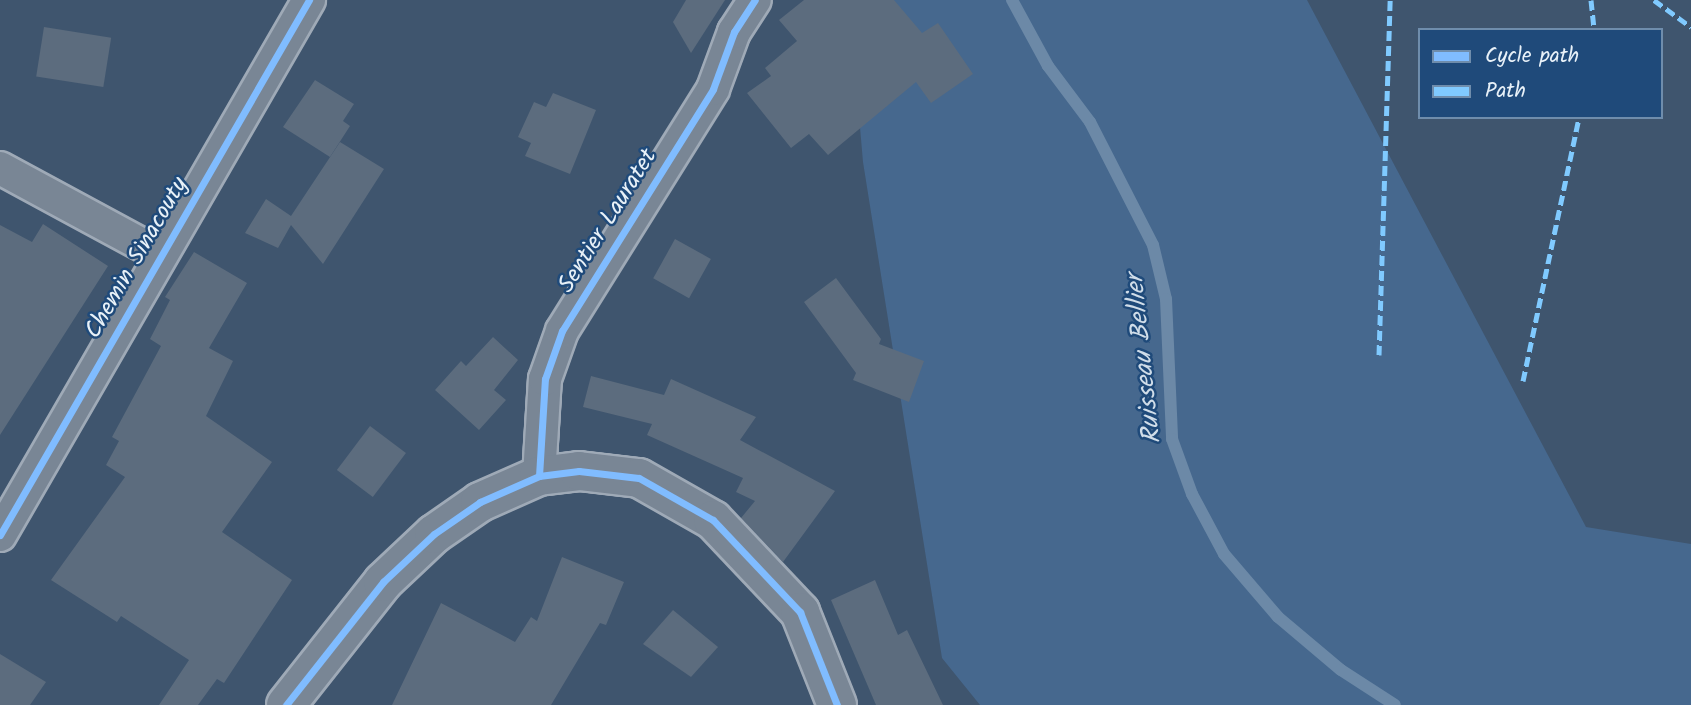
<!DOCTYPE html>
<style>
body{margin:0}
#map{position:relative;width:1691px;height:705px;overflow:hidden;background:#3f556e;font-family:Kalam,sans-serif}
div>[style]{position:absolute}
.green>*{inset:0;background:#46688e}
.stream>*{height:12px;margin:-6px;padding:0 6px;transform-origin:6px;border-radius:6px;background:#6c89a7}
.building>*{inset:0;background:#5c6c7e;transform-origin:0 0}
.roads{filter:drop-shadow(2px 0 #9faab7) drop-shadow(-2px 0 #9faab7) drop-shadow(0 2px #9faab7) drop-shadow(0 -2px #9faab7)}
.street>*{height:32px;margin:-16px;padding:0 16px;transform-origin:16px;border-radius:16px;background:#798695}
.secondary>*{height:38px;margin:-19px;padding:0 19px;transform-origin:19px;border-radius:19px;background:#798695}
.quiet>*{height:5px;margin-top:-2.5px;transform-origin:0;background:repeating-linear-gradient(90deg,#80caff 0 10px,transparent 0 15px)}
.cycleway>*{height:7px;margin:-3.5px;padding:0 3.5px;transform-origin:3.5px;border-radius:3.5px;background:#80bcff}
span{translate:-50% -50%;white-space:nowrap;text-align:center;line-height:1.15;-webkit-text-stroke:5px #1f4a7a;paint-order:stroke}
.street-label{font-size:24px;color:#e8f1f8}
.water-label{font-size:26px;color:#d0dde9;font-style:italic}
.legend{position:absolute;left:1418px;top:28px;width:245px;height:91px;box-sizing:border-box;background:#1f4a7a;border:2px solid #6f8dac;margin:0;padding:9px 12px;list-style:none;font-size:21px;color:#e8f1f8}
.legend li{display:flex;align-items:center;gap:14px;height:35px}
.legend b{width:35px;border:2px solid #6f8dac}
</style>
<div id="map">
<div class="green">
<i style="clip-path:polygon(849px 0,1307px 0,1586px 527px,1691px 544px,1691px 705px,980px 705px,942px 658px,863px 162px)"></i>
</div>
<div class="stream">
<i style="left:1012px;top:0;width:75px;rotate:61.4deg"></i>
<i style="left:1048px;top:66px;width:70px;rotate:53.1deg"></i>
<i style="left:1090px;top:122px;width:138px;rotate:62.9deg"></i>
<i style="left:1153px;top:245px;width:56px;rotate:76.5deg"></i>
<i style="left:1166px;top:299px;width:140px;rotate:87.5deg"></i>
<i style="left:1172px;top:439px;width:59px;rotate:70deg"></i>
<i style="left:1192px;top:494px;width:68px;rotate:61.9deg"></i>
<i style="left:1224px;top:554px;width:83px;rotate:49.4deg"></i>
<i style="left:1278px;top:617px;width:82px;rotate:40.1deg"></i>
<i style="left:1341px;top:670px;width:64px;rotate:32.9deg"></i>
</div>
<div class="building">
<i style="clip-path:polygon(686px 0,725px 0,691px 53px,673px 22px)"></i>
<i style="clip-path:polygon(804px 0,894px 0,922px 33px,938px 23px,973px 74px,931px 103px,916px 82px,828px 155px,809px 134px,791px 148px,747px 93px,771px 76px,765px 68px,797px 41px,779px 20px)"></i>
<i style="left:44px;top:27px;width:68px;height:50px;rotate:9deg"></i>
<i style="clip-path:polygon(315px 80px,354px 104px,343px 121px,350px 126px,330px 157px,283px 127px)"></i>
<i style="clip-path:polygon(553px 93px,596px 110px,570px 174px,525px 156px,531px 143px,518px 137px,534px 102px,546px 107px)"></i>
<i style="clip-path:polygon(340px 142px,384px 169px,323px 264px,291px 225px,278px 248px,245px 233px,266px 199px,291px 216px)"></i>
<i style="clip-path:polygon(43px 224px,108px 266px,0 435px,0 225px,32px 242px)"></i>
<i style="left:675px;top:239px;width:41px;height:45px;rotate:29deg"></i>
<i style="clip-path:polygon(194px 252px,247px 283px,209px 348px,233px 361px,206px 416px,272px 462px,222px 532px,292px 580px,224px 683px,217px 679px,198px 705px,159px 705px,189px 660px,121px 616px,117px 622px,51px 580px,125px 477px,106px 465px,119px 441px,112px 437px,161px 346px,150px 339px,170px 300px,165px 297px)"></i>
<i style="clip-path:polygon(836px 278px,881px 339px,879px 344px,924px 361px,909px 402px,853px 380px,856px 373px,804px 302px)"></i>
<i style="clip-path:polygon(493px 337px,518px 360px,494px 390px,506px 400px,479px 430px,435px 390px,461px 361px,466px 366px)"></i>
<i style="clip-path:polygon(591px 376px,664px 395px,671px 379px,756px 417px,740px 440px,835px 491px,783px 562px,741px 518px,755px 501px,736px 492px,743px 478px,647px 435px,652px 424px,583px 407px)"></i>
<i style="left:370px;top:426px;width:45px;height:55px;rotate:37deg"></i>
<i style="clip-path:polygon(562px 557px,624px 582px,606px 625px,600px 623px,551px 705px,392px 705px,441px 603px,515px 642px,531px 617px,537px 621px)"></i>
<i style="clip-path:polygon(875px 580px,898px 635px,907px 630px,943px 705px,876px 705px,831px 600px)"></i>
<i style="clip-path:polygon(673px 610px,718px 647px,691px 677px,643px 644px)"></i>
<i style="clip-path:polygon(0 654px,46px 682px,30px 705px,0 705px)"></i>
</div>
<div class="roads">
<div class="street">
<i style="left:0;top:168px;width:183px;rotate:28.4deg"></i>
<i style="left:539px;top:476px;width:97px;rotate:-86.5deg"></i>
<i style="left:545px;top:379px;width:51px;rotate:-70.5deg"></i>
<i style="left:562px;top:331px;width:285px;rotate:-58deg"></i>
<i style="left:713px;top:89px;width:61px;rotate:-69.8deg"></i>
<i style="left:734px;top:32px;width:38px;rotate:-57deg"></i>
<i style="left:0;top:535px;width:618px;rotate:-59.99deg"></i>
</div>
<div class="secondary">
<i style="left:286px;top:705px;width:157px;rotate:-51.7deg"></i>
<i style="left:383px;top:582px;width:70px;rotate:-43.3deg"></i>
<i style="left:434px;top:534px;width:56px;rotate:-34.8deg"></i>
<i style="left:480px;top:502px;width:64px;rotate:-23.8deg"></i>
<i style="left:539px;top:476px;width:40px;rotate:-7.1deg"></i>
<i style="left:579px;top:471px;width:60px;rotate:6.7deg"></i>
<i style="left:639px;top:478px;width:85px;rotate:29.6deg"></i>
<i style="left:713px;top:520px;width:127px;rotate:46.6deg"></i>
<i style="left:800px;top:612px;width:100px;rotate:68.3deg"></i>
</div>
</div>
<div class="quiet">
<i style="left:1591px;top:0;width:30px;rotate:84deg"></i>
<i style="left:1654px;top:0;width:46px;rotate:36.1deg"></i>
<i style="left:1379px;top:355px;width:355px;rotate:-88.2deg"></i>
<i style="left:1523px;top:381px;width:270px;rotate:-78deg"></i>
</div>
<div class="cycleway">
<i style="left:539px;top:476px;width:97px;rotate:-86.5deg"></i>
<i style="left:545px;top:379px;width:51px;rotate:-70.5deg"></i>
<i style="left:562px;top:331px;width:285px;rotate:-58deg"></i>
<i style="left:713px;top:89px;width:61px;rotate:-69.8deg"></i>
<i style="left:734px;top:32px;width:38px;rotate:-57deg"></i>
<i style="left:0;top:535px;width:618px;rotate:-59.99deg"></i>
<i style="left:286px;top:705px;width:157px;rotate:-51.7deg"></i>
<i style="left:383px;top:582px;width:70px;rotate:-43.3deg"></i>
<i style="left:434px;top:534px;width:56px;rotate:-34.8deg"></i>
<i style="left:480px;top:502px;width:64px;rotate:-23.8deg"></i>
<i style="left:539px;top:476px;width:40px;rotate:-7.1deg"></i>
<i style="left:579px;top:471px;width:60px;rotate:6.7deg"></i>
<i style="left:639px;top:478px;width:85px;rotate:29.6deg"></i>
<i style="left:713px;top:520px;width:127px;rotate:46.6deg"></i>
<i style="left:800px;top:612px;width:100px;rotate:68.3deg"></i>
</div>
<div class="street-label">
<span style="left:608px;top:221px;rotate:-58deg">Sentier Lauratet</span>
<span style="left:137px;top:258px;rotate:-60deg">Chemin Sinacouty</span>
</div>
<div class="water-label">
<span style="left:1145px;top:359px;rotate:-96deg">Ruisseau Bellier</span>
</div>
<ul class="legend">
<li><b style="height:9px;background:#80bcff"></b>Cycle path</li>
<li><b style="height:9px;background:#80caff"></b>Path</li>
</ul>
</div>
